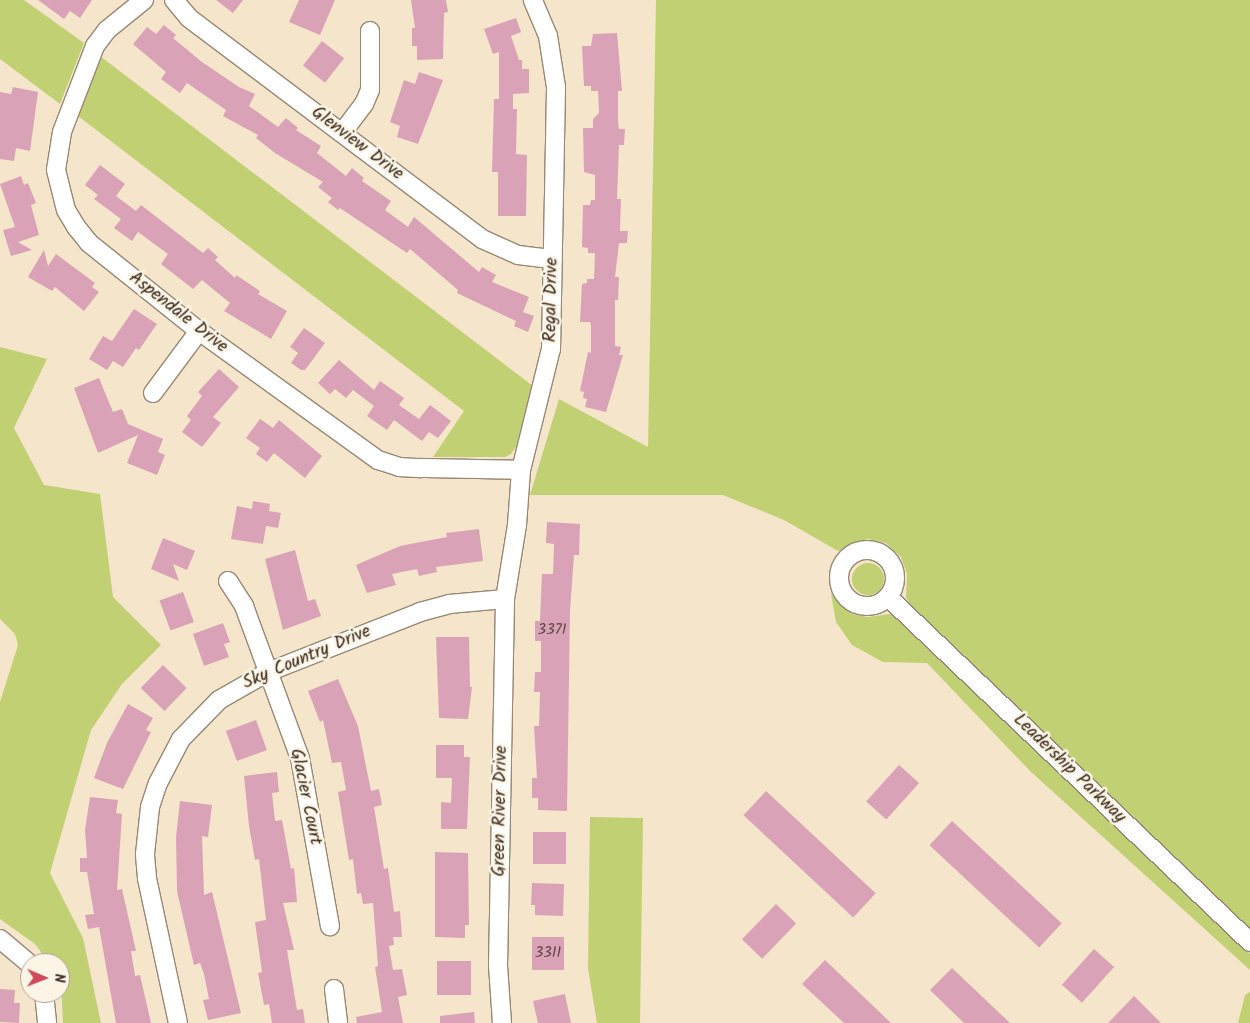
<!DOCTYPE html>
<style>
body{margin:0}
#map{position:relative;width:1250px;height:1023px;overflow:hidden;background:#f5e6cb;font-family:Kalam,sans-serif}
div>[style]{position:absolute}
.green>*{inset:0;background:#c1d073}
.round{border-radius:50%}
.building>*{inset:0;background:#d9a2b6;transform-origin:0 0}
.roads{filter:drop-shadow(1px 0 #988874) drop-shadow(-1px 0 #988874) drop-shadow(0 1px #988874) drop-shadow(0 -1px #988874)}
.minor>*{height:18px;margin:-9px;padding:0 9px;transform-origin:9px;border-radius:9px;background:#fff}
.minor>.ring{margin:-9px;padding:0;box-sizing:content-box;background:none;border:18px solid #fff;border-radius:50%}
span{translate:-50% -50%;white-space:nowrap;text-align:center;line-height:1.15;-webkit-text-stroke:5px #fcf5e5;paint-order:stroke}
.number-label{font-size:15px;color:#624844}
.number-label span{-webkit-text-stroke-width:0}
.street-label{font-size:18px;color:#3b2a1e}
.north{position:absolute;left:20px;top:953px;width:50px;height:50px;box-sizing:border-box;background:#fcf5e5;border:1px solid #afa495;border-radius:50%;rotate:91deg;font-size:14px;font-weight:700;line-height:20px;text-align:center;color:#3b2a1e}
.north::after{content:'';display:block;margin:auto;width:18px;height:22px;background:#d1495b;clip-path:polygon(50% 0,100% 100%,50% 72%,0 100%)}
</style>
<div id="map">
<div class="green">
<i style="clip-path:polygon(0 0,24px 0,84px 43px,60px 104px,0 59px)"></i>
<i style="clip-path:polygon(656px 0,1250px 0,1250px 929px,912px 606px,906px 598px,907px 574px,901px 557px,886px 543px,868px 539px,838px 551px,784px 520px,723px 495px,530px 495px,559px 399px,648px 447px)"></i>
<i style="clip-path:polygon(100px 56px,533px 386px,516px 447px,511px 454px,505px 457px,433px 457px,464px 411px,78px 116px)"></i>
<i style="clip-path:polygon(0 347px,47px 359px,14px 428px,44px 485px,100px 494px,113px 597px,161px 645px,122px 684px,91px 730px,50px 873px,83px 938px,101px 1023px,63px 1023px,60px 963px,49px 963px,35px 944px,0 919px,0 702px,18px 645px,15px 634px,0 619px)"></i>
<i class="round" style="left:852px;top:563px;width:32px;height:32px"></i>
<i style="clip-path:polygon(831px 594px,852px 614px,868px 617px,890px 614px,899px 618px,1250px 954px,1250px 970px,1030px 771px,927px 663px,883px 662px,852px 645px,836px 622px)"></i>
<i style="clip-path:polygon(590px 817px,643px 818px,640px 1023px,597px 1023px,588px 968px)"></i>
<i style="clip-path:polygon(1250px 992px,1250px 1023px,1238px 1023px,1245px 995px)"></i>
</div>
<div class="building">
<i style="clip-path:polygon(38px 0,92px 0,80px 18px,70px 11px,64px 19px)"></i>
<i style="clip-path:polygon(216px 0,243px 0,233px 13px)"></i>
<i style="clip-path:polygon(299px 0,335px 0,320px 35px,289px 22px)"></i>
<i style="clip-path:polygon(411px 0,446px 0,448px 12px,444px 13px,443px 59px,417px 60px,417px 46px,412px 46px,412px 28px,415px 28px)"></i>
<i style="clip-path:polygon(516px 18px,521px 32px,511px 36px,519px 60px,522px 60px,522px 69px,529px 69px,529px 93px,513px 94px,513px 109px,517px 109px,516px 154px,527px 155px,526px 216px,498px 216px,498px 172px,492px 172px,494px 99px,499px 99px,499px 52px,493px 54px,484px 29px)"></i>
<i style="clip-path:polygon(164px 25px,176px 35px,173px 38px,202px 62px,239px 87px,255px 94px,249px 106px,278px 127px,286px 118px,298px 128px,296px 130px,321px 146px,317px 153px,346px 176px,352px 168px,364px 178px,362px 181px,391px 201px,385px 210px,408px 227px,414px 217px,479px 272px,482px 267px,496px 275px,492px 282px,529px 297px,523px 312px,534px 316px,528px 332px,514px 326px,516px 321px,457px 293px,458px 290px,410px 249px,407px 253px,340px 208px,338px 210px,328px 202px,332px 198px,318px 187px,323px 182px,275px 153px,256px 138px,258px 135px,223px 116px,226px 110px,187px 83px,180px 93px,161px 79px,166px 72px,133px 44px,147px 27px,156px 34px)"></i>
<i style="clip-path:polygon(617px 33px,622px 91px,618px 91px,618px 122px,619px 129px,625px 129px,624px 145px,619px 145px,617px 199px,621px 199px,620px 231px,628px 231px,627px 243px,619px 243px,615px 277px,619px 277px,618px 300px,615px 300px,615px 346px,621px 347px,619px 355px,623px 355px,606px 412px,585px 407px,587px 399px,583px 398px,584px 392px,580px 391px,588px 352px,591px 353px,591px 326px,590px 322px,580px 322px,582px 284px,587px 283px,587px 279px,594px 279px,595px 253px,588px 253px,588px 248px,582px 247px,583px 205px,590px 205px,591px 200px,595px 200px,595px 175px,584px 172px,583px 128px,593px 128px,593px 119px,599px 113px,598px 91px,591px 91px,591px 86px,584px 86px,582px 46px,591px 46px,593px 34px)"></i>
<i style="left:322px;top:41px;width:28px;height:31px;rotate:38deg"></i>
<i style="clip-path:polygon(419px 72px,443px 80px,418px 144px,397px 137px,400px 126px,390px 122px,404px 80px,415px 84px)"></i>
<i style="clip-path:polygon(13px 87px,38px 92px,30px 151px,16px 148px,14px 161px,0 159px,0 92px,11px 94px)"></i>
<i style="clip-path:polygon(100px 165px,125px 184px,116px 196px,136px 211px,141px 205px,203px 253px,208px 248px,218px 257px,215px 260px,235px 278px,236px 275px,260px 291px,258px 294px,287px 311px,271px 339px,224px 311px,230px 303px,202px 280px,193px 289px,161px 264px,168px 254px,138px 232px,132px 241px,114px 228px,121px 219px,94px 199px,98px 195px,85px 185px)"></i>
<i style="clip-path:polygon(21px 176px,24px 185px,28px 183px,36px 203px,31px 205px,39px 235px,18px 242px,32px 250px,11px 256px,3px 230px,15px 227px,0 184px)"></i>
<i style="clip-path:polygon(44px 250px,48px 266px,56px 254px,95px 283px,92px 287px,99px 292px,84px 311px,55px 287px,52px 291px,28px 277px)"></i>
<i style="clip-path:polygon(134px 309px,157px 324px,139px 350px,136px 348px,123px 367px,113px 361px,107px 370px,89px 359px,103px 336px,112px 341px)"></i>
<i style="clip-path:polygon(304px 328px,325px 343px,305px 370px,301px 370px,291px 363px,298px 353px,290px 347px)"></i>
<i style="clip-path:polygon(339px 360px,374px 390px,380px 381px,404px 398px,399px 405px,419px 419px,430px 405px,451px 421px,438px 438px,429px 432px,422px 441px,394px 420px,387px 430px,367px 416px,374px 406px,353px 390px,346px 398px,335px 389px,330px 394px,318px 383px)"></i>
<i style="clip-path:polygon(219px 369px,239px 387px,213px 417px,221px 423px,202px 447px,182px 432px,191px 420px,187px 416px,202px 396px,198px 392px)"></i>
<i style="clip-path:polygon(99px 378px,113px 412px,122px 409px,128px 424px,163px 439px,158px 452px,165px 455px,157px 475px,127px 463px,138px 435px,98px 453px,74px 388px)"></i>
<i style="clip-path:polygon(260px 419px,273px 428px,279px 420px,322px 456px,305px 478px,274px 453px,267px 462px,256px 454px,260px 448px,246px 438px)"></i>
<i style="clip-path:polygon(253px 501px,270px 504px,269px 511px,281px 513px,278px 528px,266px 526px,263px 544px,231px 539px,237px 506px,252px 509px)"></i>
<i style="clip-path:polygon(547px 522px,580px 524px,579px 555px,574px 555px,570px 611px,567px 811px,538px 810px,538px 798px,532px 798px,532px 778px,537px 778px,534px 726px,539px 726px,540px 692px,534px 692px,535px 672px,541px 672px,541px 641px,535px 641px,535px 621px,540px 621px,542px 574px,553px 574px,554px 544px,546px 543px)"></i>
<i style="clip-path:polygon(479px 529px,483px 561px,436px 567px,437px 572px,419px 576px,417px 569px,392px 574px,396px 585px,367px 593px,356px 565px,400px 546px,447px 537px,446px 533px)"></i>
<i style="clip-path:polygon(163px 538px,195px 551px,187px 570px,173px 564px,179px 581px,151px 569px)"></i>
<i style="clip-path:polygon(295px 550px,308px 601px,315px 599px,321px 616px,283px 630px,265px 559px)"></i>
<i style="left:183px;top:592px;width:32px;height:25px;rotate:70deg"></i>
<i style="clip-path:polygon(223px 623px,230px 642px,224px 644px,229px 657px,204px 666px,193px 634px)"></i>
<i style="clip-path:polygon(436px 637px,469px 637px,470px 687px,472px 687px,468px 719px,439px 718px)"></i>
<i style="left:163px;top:665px;width:33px;height:32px;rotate:44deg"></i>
<i style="clip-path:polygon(338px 679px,358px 726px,371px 791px,379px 789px,382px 805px,374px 807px,384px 869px,388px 868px,394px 912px,400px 911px,402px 937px,393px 937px,394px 945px,389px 946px,393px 970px,402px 969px,407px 995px,398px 997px,403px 1023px,357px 1023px,356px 1017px,382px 1012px,375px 967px,378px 966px,373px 903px,363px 904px,361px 893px,357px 894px,353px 859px,349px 860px,338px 792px,346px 790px,341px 762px,332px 763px,323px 720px,320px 722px,308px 691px)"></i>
<i style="clip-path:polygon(128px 704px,153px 718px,146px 730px,151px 732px,123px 789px,94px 778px,107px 743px)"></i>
<i style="left:256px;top:720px;width:32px;height:32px;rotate:70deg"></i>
<i style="clip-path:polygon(436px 745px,464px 745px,464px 757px,470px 757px,467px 829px,441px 829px,441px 802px,451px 803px,452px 778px,436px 778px)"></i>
<i style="left:899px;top:765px;width:27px;height:49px;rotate:42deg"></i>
<i style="clip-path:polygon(277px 772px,279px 792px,272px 793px,275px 821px,282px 820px,291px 869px,294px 868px,297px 902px,283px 903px,294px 950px,287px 950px,297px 1010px,303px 1009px,305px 1023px,272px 1023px,269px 1004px,264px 1005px,258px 973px,262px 972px,255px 922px,266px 920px,259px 859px,255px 860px,249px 826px,244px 776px)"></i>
<i style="left:766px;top:791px;width:150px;height:33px;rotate:43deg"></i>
<i style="clip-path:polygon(90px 797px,118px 800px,116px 813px,122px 814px,117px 890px,122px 889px,136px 951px,131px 951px,135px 976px,140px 975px,151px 1023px,116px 1023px,99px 927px,88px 929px,85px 915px,94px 914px,87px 872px,80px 872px,80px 858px,87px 858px,85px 830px)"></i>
<i style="clip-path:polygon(180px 801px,212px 805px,208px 837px,202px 836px,204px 895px,212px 892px,241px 1013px,208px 1020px,203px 1000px,209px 999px,204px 974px,200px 963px,194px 965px,177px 891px,176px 837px)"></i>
<i style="left:952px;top:821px;width:150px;height:33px;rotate:43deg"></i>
<i style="left:533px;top:832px;width:33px;height:32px"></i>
<i style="clip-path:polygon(435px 852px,468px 853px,469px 925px,465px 925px,465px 938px,435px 937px)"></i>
<i style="clip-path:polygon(532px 883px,564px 884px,563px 916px,535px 915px,535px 905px,531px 905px)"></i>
<i style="left:776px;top:904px;width:28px;height:49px;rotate:44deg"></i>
<i style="left:532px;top:937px;width:32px;height:33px"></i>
<i style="left:1094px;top:949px;width:27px;height:48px;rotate:42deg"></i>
<i style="clip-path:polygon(825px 960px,891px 1023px,844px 1023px,802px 984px)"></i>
<i style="left:437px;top:961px;width:34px;height:34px"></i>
<i style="clip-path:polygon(952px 968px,1010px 1023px,964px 1023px,930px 990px)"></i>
<i style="clip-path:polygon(0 989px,15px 990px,14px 1003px,20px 1003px,19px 1023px,0 1022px)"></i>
<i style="clip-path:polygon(565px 994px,571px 1023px,538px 1023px,533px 1001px)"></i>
<i style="clip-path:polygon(1134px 996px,1161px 1023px,1108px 1023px)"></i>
<i style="clip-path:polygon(474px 1012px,475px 1023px,440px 1023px,440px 1016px)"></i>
</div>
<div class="roads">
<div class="minor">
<i style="left:144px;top:0;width:48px;rotate:141deg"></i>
<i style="left:107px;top:30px;width:20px;rotate:127deg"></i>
<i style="left:95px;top:46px;width:92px;rotate:111deg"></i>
<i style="left:62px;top:132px;width:38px;rotate:99deg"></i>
<i style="left:56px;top:170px;width:41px;rotate:76deg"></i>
<i style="left:66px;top:210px;width:21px;rotate:59deg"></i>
<i style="left:77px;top:228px;width:19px;rotate:51deg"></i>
<i style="left:89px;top:243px;width:141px;rotate:38.7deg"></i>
<i style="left:199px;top:331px;width:221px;rotate:35.8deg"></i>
<i style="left:378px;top:460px;width:22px;rotate:18deg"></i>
<i style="left:399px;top:467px;width:22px;rotate:3deg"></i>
<i style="left:421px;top:468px;width:100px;rotate:1.1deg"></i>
<i style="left:174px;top:0;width:23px;rotate:50deg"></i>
<i style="left:189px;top:18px;width:367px;rotate:37deg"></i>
<i style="left:482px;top:239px;width:39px;rotate:24deg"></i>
<i style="left:518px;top:255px;width:35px;rotate:7deg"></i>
<i style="left:342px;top:133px;width:36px;rotate:-53deg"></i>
<i style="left:364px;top:104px;width:15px;rotate:-67deg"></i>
<i style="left:370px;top:90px;width:59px;rotate:-90deg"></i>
<i style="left:153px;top:393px;width:77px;rotate:-53.4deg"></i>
<i class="ring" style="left:839px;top:550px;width:38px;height:38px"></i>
<i style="left:228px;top:581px;width:30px;rotate:57deg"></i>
<i style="left:244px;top:606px;width:162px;rotate:69.8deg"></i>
<i style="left:300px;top:758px;width:171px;rotate:79.9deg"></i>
<i style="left:888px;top:597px;width:500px;rotate:43.62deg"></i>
<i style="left:0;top:939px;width:39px;rotate:40deg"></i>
<i style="left:334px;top:989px;width:34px;rotate:83deg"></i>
<i style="left:44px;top:993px;width:30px;rotate:84deg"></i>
<i style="left:178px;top:1023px;width:148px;rotate:-102.1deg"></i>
<i style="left:147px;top:878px;width:24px;rotate:-95deg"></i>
<i style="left:145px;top:854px;width:47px;rotate:-83.9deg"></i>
<i style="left:150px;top:807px;width:25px;rotate:-72deg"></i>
<i style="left:158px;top:783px;width:50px;rotate:-62.4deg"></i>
<i style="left:181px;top:739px;width:54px;rotate:-45.7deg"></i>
<i style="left:219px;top:700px;width:56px;rotate:-29.7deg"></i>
<i style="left:268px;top:672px;width:163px;rotate:-21.5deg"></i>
<i style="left:420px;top:612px;width:30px;rotate:-15deg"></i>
<i style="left:449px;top:604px;width:56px;rotate:-5.1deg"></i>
<i style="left:502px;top:1023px;width:57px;rotate:-94deg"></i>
<i style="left:498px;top:966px;width:367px;rotate:-88.9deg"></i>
<i style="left:505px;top:599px;width:75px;rotate:-80.8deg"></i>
<i style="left:517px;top:525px;width:55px;rotate:-85.8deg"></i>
<i style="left:521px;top:470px;width:125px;rotate:-76.1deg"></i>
<i style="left:551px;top:349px;width:262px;rotate:-88.9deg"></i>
<i style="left:556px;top:87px;width:52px;rotate:-98.9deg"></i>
<i style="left:548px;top:36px;width:39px;rotate:-113deg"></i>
</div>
</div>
<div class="number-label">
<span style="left:552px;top:631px">3371</span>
<span style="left:548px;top:954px">3311</span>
</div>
<div class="street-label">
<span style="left:357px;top:144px;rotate:37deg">Glenview Drive</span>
<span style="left:552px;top:300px;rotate:-89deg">Regal Drive</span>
<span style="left:178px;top:313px;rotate:38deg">Aspendale Drive</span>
<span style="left:307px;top:658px;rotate:-23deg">Sky Country Drive</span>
<span style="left:1069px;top:769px;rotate:44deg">Leadership Parkway</span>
<span style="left:305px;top:797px;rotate:78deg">Glacier Court</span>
<span style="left:501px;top:811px;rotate:-89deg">Green River Drive</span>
</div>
<div class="north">N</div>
</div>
